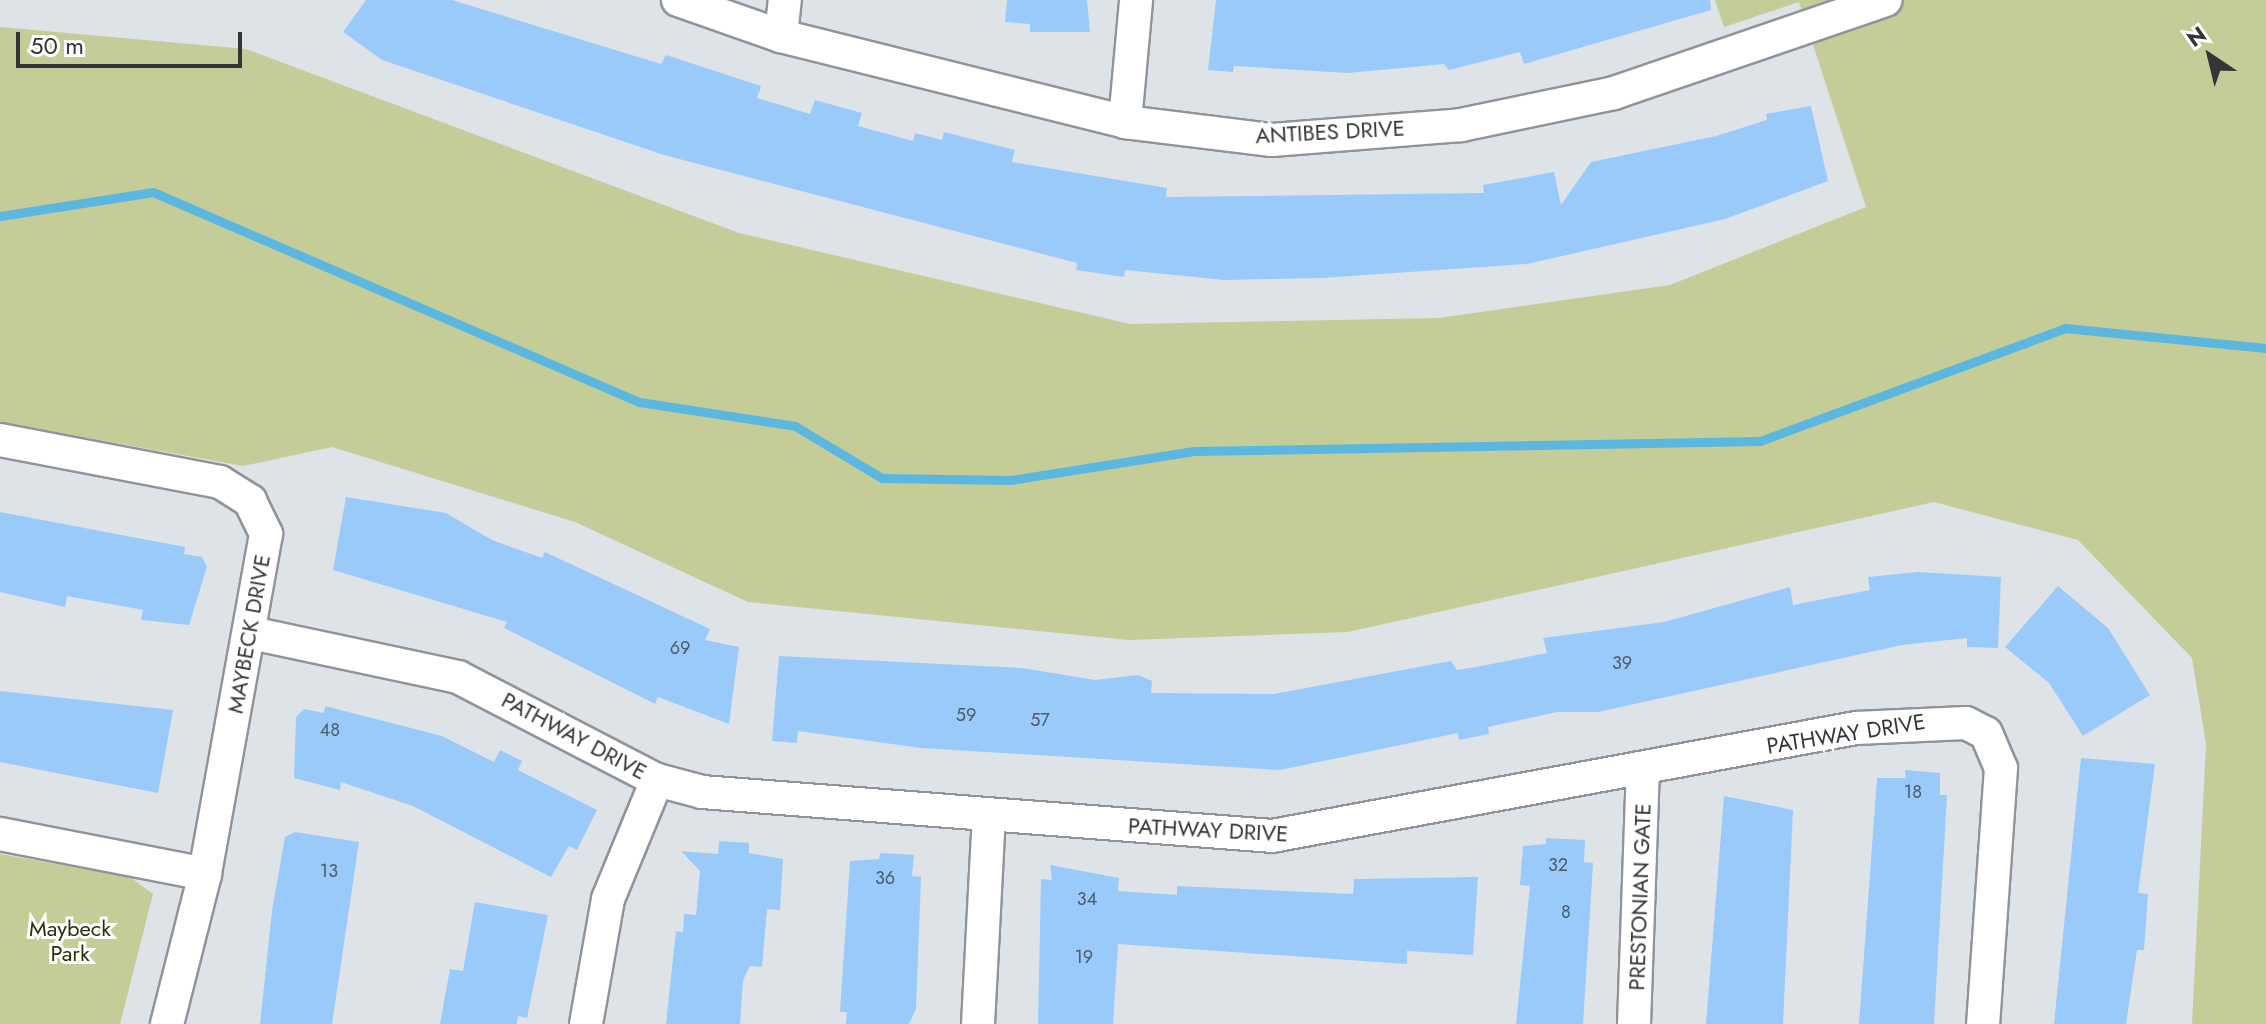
<!DOCTYPE html>
<style>
body{margin:0}
#map{position:relative;width:2266px;height:1024px;overflow:hidden;background:#dee3e7;font-family:Jost,sans-serif}
div>[style]{position:absolute}
.green>*{inset:0;background:#c4cc98}
.stream>*{height:9px;margin:-4.5px;padding:0 4.5px;transform-origin:4.5px;border-radius:4.5px;background:#5bb6e0}
.building>*{inset:0;background:#9acafa}
.roads{filter:drop-shadow(2px 0 #909498) drop-shadow(-2px 0 #909498) drop-shadow(0 2px #909498) drop-shadow(0 -2px #909498)}
.minor>*{height:32px;margin:-16px;padding:0 16px;transform-origin:16px;border-radius:16px;background:#fff}
span{translate:-50% -50%;white-space:nowrap;text-align:center;line-height:1.15;-webkit-text-stroke:6px #fff;paint-order:stroke}
.number-label{font-size:18px;color:#4d5a67}
.number-label span{-webkit-text-stroke-width:0}
.street-label{font-size:22px;color:#333536}
.park-label{font-size:22px;color:#2c300c}
.north{position:absolute;left:2170px;top:16px;width:80px;height:80px;-webkit-text-stroke:6px #fff;paint-order:stroke;rotate:325deg;font-size:22px;font-weight:700;line-height:32px;text-align:center;color:#333536}
.north::after{content:'';display:block;margin:auto;width:28px;height:36px;background:#333536;clip-path:polygon(50% 0,100% 100%,50% 72%,0 100%)}
.scale{position:absolute;left:16px;top:32px;width:226px;height:36px;box-sizing:border-box;border:4px solid #333536;border-top:0;padding-left:10px;font-size:24px;line-height:28px;white-space:nowrap;color:#333536;-webkit-text-stroke:6px #fff;paint-order:stroke}
</style>
<div id="map">
<div class="green">
<i style="clip-path:polygon(1715px 0,2266px 0,2266px 1024px,2192px 1024px,2206px 744px,2192px 658px,2078px 540px,1934px 502px,1348px 632px,1129px 640px,748px 602px,575px 522px,332px 447px,243px 466px,0 422px,0 27px,246px 49px,739px 233px,1130px 324px,1439px 318px,1670px 285px,1866px 207px,1799px 2px,1724px 27px)"></i>
<i style="clip-path:polygon(0 854px,130px 877px,153px 894px,120px 1024px,0 1024px)"></i>
</div>
<div class="stream">
<i style="left:0;top:216px;width:155px;rotate:-8.9deg"></i>
<i style="left:153px;top:192px;width:529px;rotate:23.37deg"></i>
<i style="left:639px;top:402px;width:158px;rotate:8.7deg"></i>
<i style="left:795px;top:426px;width:101px;rotate:30.9deg"></i>
<i style="left:882px;top:478px;width:129px;rotate:0.9deg"></i>
<i style="left:1011px;top:480px;width:185px;rotate:-9deg"></i>
<i style="left:1194px;top:451px;width:566px;rotate:-1.01deg"></i>
<i style="left:1760px;top:441px;width:325px;rotate:-20.3deg"></i>
<i style="left:2065px;top:328px;width:202px;rotate:5.7deg"></i>
</div>
<div class="building">
<i style="clip-path:polygon(366px 0,452px 0,661px 64px,666px 55px,761px 86px,757px 98px,810px 114px,815px 100px,862px 113px,858px 126px,913px 141px,915px 133px,942px 140px,944px 132px,1015px 150px,1012px 162px,1167px 188px,1166px 197px,1484px 193px,1483px 185px,1554px 172px,1561px 205px,1591px 162px,1716px 136px,1767px 120px,1766px 114px,1811px 106px,1828px 181px,1725px 219px,1527px 264px,1322px 278px,1224px 280px,1125px 270px,1124px 277px,1076px 270px,1077px 263px,664px 155px,382px 60px,343px 32px)"></i>
<i style="clip-path:polygon(1007px 0,1087px 0,1090px 32px,1030px 32px,1030px 24px,1005px 22px)"></i>
<i style="clip-path:polygon(1216px 0,1710px 0,1711px 10px,1524px 64px,1520px 52px,1449px 70px,1444px 64px,1348px 73px,1234px 66px,1233px 72px,1208px 70px)"></i>
<i style="clip-path:polygon(346px 497px,446px 513px,492px 540px,542px 558px,545px 552px,710px 629px,705px 640px,739px 647px,729px 724px,658px 697px,655px 704px,504px 628px,507px 622px,333px 570px)"></i>
<i style="clip-path:polygon(0 512px,185px 547px,184px 554px,202px 557px,207px 567px,189px 625px,141px 620px,143px 610px,67px 596px,65px 607px,0 592px)"></i>
<i style="clip-path:polygon(1918px 572px,2001px 577px,1998px 648px,1967px 647px,1967px 638px,1902px 645px,1598px 712px,1557px 712px,1488px 727px,1489px 734px,1459px 740px,1458px 733px,1280px 770px,921px 748px,798px 731px,797px 743px,772px 741px,779px 656px,1022px 668px,1095px 680px,1138px 675px,1152px 681px,1151px 693px,1274px 694px,1451px 661px,1457px 670px,1476px 667px,1547px 653px,1543px 638px,1664px 622px,1790px 587px,1793px 605px,1870px 590px,1868px 577px)"></i>
<i style="clip-path:polygon(2058px 586px,2108px 628px,2150px 695px,2083px 736px,2049px 683px,2005px 647px)"></i>
<i style="clip-path:polygon(0 691px,173px 710px,158px 793px,0 762px)"></i>
<i style="clip-path:polygon(325px 706px,442px 736px,494px 762px,500px 750px,522px 761px,518px 770px,597px 810px,577px 850px,569px 846px,551px 877px,413px 806px,341px 782px,340px 790px,294px 778px,296px 717px,304px 709px,324px 713px)"></i>
<i style="clip-path:polygon(2081px 758px,2155px 764px,2138px 893px,2148px 894px,2144px 950px,2137px 950px,2126px 1024px,2054px 1024px)"></i>
<i style="clip-path:polygon(1905px 770px,1940px 773px,1940px 795px,1947px 795px,1934px 1024px,1859px 1024px,1877px 778px,1906px 778px)"></i>
<i style="clip-path:polygon(1724px 796px,1793px 810px,1783px 1024px,1706px 1024px)"></i>
<i style="clip-path:polygon(295px 832px,359px 842px,332px 1024px,260px 1024px,272px 911px,285px 837px)"></i>
<i style="clip-path:polygon(1546px 838px,1585px 840px,1584px 862px,1593px 863px,1583px 1024px,1516px 1024px,1530px 886px,1520px 885px,1523px 846px,1546px 844px)"></i>
<i style="clip-path:polygon(719px 841px,749px 843px,749px 853px,783px 859px,780px 910px,767px 909px,762px 967px,750px 966px,743px 980px,740px 1024px,666px 1024px,676px 931px,683px 932px,684px 914px,696px 915px,700px 871px,681px 851px,718px 854px)"></i>
<i style="clip-path:polygon(880px 853px,914px 855px,912px 876px,921px 877px,916px 1009px,909px 1024px,846px 1024px,847px 1012px,840px 1012px,850px 861px,879px 859px)"></i>
<i style="clip-path:polygon(1050px 865px,1119px 878px,1118px 891px,1177px 895px,1177px 886px,1353px 894px,1354px 879px,1478px 877px,1473px 955px,1407px 951px,1407px 964px,1118px 944px,1113px 1024px,1038px 1024px,1041px 879px,1052px 880px)"></i>
<i style="clip-path:polygon(475px 902px,548px 915px,527px 1018px,518px 1016px,517px 1024px,440px 1024px,450px 969px,463px 971px)"></i>
</div>
<div class="roads">
<div class="minor">
<i style="left:678px;top:0;width:109px;rotate:19.3deg"></i>
<i style="left:781px;top:36px;width:355px;rotate:14deg"></i>
<i style="left:1125px;top:122px;width:148px;rotate:7deg"></i>
<i style="left:1272px;top:140px;width:190px;rotate:-4.5deg"></i>
<i style="left:1461px;top:125px;width:156px;rotate:-11.8deg"></i>
<i style="left:1614px;top:93px;width:287px;rotate:-18.9deg"></i>
<i style="left:781px;top:36px;width:36px;rotate:-84deg"></i>
<i style="left:1125px;top:122px;width:122px;rotate:-84.8deg"></i>
<i style="left:0;top:440px;width:224px;rotate:10.8deg"></i>
<i style="left:220px;top:482px;width:36px;rotate:32deg"></i>
<i style="left:250px;top:501px;width:37px;rotate:64deg"></i>
<i style="left:266px;top:534px;width:345px;rotate:100.2deg"></i>
<i style="left:205px;top:874px;width:155px;rotate:104.2deg"></i>
<i style="left:251px;top:633px;width:212px;rotate:12deg"></i>
<i style="left:458px;top:677px;width:224px;rotate:27.4deg"></i>
<i style="left:657px;top:780px;width:47px;rotate:14.9deg"></i>
<i style="left:702px;top:792px;width:572px;rotate:4.41deg"></i>
<i style="left:1272px;top:836px;width:594px;rotate:-10.48deg"></i>
<i style="left:1856px;top:728px;width:110px;rotate:-2.6deg"></i>
<i style="left:1966px;top:723px;width:22px;rotate:27deg"></i>
<i style="left:1986px;top:733px;width:38px;rotate:67deg"></i>
<i style="left:2001px;top:768px;width:257px;rotate:94deg"></i>
<i style="left:0;top:834px;width:209px;rotate:11deg"></i>
<i style="left:586px;top:1024px;width:127px;rotate:-80deg"></i>
<i style="left:608px;top:899px;width:129px;rotate:-67.6deg"></i>
<i style="left:978px;top:1024px;width:208px;rotate:-87deg"></i>
<i style="left:1634px;top:1024px;width:255px;rotate:-88deg"></i>
</div>
</div>
<div class="number-label">
<span style="left:680px;top:648px">69</span>
<span style="left:1622px;top:663px">39</span>
<span style="left:966px;top:715px">59</span>
<span style="left:1040px;top:720px">57</span>
<span style="left:330px;top:730px">48</span>
<span style="left:1913px;top:792px">18</span>
<span style="left:1558px;top:865px">32</span>
<span style="left:329px;top:871px">13</span>
<span style="left:885px;top:878px">36</span>
<span style="left:1087px;top:899px">34</span>
<span style="left:1566px;top:912px">8</span>
<span style="left:1084px;top:957px">19</span>
</div>
<div class="street-label">
<span style="left:1330px;top:132px;rotate:-3deg">ANTIBES DRIVE</span>
<span style="left:249px;top:634px;rotate:-80deg">MAYBECK DRIVE</span>
<span style="left:1846px;top:734px;rotate:-9deg">PATHWAY DRIVE</span>
<span style="left:574px;top:736px;rotate:28deg">PATHWAY DRIVE</span>
<span style="left:1208px;top:830px;rotate:3deg">PATHWAY DRIVE</span>
<span style="left:1640px;top:897px;rotate:-88deg">PRESTONIAN GATE</span>
</div>
<div class="park-label">
<span style="left:70px;top:941px">Maybeck<br>Park</span>
</div>
<div class="north">N</div>
<div class="scale">50 m</div>
</div>
